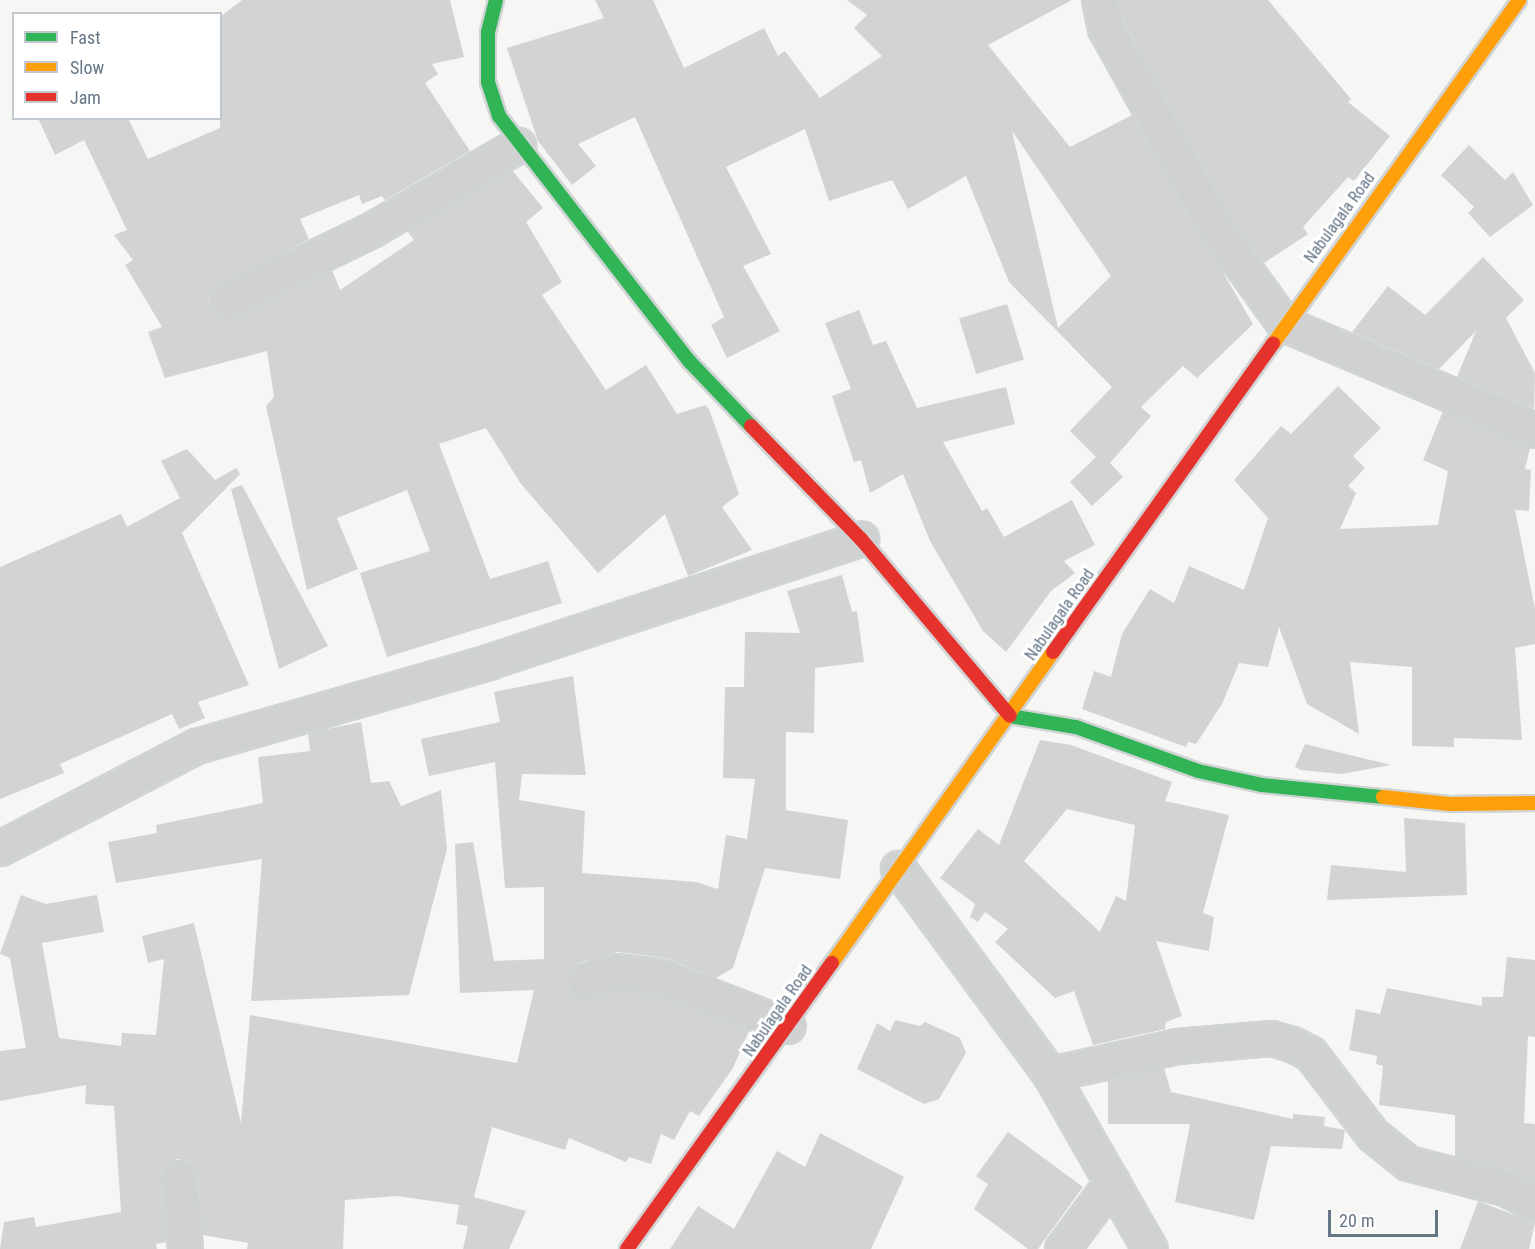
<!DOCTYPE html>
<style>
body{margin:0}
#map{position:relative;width:1535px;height:1249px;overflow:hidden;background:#f6f7f5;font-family:"Roboto Condensed",sans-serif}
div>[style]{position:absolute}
.building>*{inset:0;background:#d2d3d3;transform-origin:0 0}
.roads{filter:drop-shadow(2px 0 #d1d4d5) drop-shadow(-2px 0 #d1d4d5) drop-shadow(0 2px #d1d4d5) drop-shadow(0 -2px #d1d4d5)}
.street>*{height:33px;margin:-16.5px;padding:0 16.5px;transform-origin:16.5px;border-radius:16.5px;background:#d0d2d2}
.fast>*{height:14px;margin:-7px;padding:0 7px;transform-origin:7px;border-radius:7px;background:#30b455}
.slow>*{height:14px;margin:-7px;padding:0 7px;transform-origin:7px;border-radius:7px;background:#ff9f0a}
.jam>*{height:14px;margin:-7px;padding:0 7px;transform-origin:7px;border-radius:7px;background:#e5322d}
span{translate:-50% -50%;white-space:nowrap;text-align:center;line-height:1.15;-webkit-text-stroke:6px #fff;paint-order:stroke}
.street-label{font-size:16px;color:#657687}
.legend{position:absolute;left:12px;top:12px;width:210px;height:108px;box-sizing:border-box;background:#fff;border:2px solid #c1c8cf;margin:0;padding:8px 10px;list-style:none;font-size:18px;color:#657687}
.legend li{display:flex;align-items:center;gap:12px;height:30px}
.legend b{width:30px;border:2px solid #c1c8cf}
.scale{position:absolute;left:1328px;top:1210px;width:110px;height:27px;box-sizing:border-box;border:3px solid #657687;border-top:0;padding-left:8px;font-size:18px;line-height:21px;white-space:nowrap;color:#657687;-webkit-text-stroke:4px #fff;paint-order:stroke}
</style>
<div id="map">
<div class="building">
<i style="clip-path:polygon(242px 0,450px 0,464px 57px,432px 64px,438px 74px,425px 83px,470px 151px,385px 200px,382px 196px,362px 204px,359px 195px,300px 219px,309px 239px,212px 289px,208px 299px,216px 315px,235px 317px,332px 270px,340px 290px,414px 240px,407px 231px,512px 170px,543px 208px,526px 222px,562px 282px,542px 295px,606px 390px,646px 365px,677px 414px,705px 405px,709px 409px,739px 494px,722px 507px,752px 550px,688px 576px,665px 514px,598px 573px,521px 484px,486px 428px,439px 444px,490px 579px,548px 561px,562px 603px,387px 657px,360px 573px,430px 551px,407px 490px,337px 518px,358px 569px,307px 590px,266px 406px,274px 397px,267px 351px,165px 378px,148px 332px,162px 327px,125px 265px,133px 260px,114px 235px,127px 230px,84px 140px,55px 155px,38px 118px,128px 118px,148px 159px,220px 128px,220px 17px)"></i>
<i style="clip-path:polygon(evenodd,595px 0,653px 0,684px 68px,764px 28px,778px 56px,785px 51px,820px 98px,882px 56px,854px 28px,867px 15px,847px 0,1072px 0,988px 45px,1070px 147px,1132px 115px,1253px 324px,1197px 378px,1183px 366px,1141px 407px,1151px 416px,1110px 463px,1123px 477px,1092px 506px,1070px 482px,1096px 457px,1070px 431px,1112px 387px,1009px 282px,966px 176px,908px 209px,892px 180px,829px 201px,805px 129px,726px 167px,771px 254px,743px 266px,780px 331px,727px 358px,711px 325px,724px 317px,635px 117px,578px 144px,596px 166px,572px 185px,538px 141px,507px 48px,604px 18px,595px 0,1012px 131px,1111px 276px,1058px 328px,1012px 131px)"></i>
<i style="clip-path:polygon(1118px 0,1268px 0,1351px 99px,1348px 102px,1390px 136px,1354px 181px,1348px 177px,1303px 227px,1308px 234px,1264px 263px,1234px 222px,1165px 98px,1122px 18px)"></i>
<i style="clip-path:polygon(1469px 145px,1505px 180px,1513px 172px,1533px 205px,1490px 237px,1468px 213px,1474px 207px,1441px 175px)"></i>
<i style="clip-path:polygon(1483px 257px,1524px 300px,1506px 318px,1535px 373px,1534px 409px,1457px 377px,1476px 331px,1439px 369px,1352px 332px,1388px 286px,1425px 315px)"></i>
<i style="left:1007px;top:304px;width:58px;height:50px;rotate:73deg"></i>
<i style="clip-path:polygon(859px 310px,873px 345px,886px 341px,917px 408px,1006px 387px,1015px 424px,943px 442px,982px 511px,987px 508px,1004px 537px,1072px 500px,1095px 545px,1064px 561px,1075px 573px,1051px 591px,1006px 652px,983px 631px,930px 541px,903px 474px,870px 493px,861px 460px,854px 462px,832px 396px,851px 389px,825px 323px)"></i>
<i style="clip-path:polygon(1338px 386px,1381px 428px,1353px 456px,1365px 468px,1348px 486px,1356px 493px,1340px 529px,1438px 525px,1448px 471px,1423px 460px,1443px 411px,1530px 448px,1525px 469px,1531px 470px,1529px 511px,1515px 510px,1535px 609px,1535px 644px,1515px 648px,1522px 740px,1454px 738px,1454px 747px,1412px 746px,1412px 667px,1350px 662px,1359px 734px,1307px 704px,1279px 627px,1268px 667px,1239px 663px,1222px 704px,1196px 744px,1188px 742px,1186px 747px,1082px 709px,1094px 671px,1111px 677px,1122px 634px,1150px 589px,1174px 603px,1189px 566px,1244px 590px,1268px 518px,1234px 480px,1281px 426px,1291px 434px)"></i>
<i style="clip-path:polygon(187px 449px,215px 480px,236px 468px,240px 474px,182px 533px,249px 685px,198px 702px,205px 718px,179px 729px,172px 714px,60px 764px,64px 773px,0 799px,0 567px,121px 514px,127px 527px,180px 498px,161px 461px)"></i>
<i style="clip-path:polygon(242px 485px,328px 646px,279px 669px,231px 489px)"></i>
<i style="clip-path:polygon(842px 575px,852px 612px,857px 611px,864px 662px,815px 668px,814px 733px,786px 732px,786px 810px,848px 820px,840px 879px,765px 868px,733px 968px,716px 978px,666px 958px,617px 952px,579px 963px,567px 977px,567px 987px,581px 999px,617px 990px,654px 994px,749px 1031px,733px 1068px,699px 1116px,690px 1111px,674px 1140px,661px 1134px,651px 1164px,629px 1157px,626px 1162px,569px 1138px,565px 1150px,492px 1127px,474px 1197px,526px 1211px,509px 1249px,463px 1249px,468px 1226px,456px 1224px,459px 1205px,397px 1196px,345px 1200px,343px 1249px,247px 1249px,248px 1243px,203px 1235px,198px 1176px,187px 1161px,177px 1159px,162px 1171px,166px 1242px,156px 1244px,157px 1249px,0 1249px,4px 1222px,34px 1217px,36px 1227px,121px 1212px,114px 1106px,85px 1104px,86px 1085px,0 1101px,0 1051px,26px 1048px,10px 958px,0 954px,21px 895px,46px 904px,97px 895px,104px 932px,42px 943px,59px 1038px,121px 1046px,122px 1033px,156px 1035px,164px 959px,148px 963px,142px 936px,194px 923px,241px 1123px,250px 1015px,517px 1063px,534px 990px,460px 993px,455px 844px,473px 842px,494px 961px,544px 959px,544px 887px,505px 888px,495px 762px,429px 776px,421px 739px,500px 722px,494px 692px,573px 676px,586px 775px,522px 774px,519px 800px,585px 811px,582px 873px,696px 882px,718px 889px,726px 835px,747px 839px,755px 779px,723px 778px,725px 687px,744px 687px,745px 632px,800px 633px,787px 591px)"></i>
<i style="clip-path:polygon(361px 722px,371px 783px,389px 781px,401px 806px,441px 790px,447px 849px,409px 995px,251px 1001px,262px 859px,116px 883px,108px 842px,157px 833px,156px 825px,263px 803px,258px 757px,310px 751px,308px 733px)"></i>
<i style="clip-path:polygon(evenodd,1040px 740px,1071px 745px,1172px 782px,1165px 801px,1229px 815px,1203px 913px,1214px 917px,1209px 951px,1156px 941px,1182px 1016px,1166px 1022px,1165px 1029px,1093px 1045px,1074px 991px,1055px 998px,995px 942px,1008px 929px,985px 912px,978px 922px,970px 917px,975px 904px,940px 878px,978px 829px,999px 845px,1040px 740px,1067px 809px,1135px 825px,1126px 901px,1116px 896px,1100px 932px,1024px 861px,1067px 809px)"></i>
<i style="clip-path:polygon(1305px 744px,1391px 765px,1341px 774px,1301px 770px,1295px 767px)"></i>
<i style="clip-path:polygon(1404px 818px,1465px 823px,1467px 895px,1327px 900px,1331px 865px,1406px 872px)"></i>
<i style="clip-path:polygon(1507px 957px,1535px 960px,1535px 1037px,1528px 1036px,1524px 1123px,1535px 1124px,1535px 1183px,1455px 1156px,1455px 1115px,1379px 1105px,1383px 1066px,1376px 1064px,1377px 1056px,1349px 1050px,1356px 1009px,1380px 1014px,1387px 988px,1482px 1006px,1482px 997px,1503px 997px)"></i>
<i style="clip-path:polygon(895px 1020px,920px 1026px,925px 1022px,960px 1038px,966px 1053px,939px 1099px,924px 1104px,857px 1069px,877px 1023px,890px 1031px)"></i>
<i style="clip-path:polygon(1164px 1068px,1171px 1092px,1293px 1119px,1293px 1114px,1325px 1117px,1324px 1126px,1345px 1130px,1342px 1149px,1271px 1146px,1254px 1220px,1175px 1202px,1190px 1124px,1108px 1124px,1108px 1080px)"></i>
<i style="clip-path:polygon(1008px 1132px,1083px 1187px,1038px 1249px,1028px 1249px,974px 1209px,988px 1184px,976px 1176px)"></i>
<i style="clip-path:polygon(820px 1133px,904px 1177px,871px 1249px,670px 1249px,698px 1206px,734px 1229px,777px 1151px,805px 1167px)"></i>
<i style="clip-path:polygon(1478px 1201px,1535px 1223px,1529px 1249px,1460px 1249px)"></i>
</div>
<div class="roads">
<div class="street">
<i style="left:1099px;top:0;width:29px;rotate:78deg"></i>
<i style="left:1105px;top:28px;width:233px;rotate:61deg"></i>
<i style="left:1218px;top:232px;width:113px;rotate:54.3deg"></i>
<i style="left:1284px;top:324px;width:272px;rotate:22.9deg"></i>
<i style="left:227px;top:300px;width:160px;rotate:-25.9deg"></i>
<i style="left:371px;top:230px;width:170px;rotate:-30deg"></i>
<i style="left:0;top:848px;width:221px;rotate:-27.5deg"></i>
<i style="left:196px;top:746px;width:304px;rotate:-16deg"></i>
<i style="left:488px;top:662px;width:393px;rotate:-18.3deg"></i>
<i style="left:898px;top:868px;width:256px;rotate:53.6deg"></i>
<i style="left:1050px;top:1074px;width:202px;rotate:60.3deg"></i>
<i style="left:585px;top:981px;width:32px;rotate:-18deg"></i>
<i style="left:615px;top:971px;width:44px;rotate:6.5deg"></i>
<i style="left:659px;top:976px;width:138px;rotate:21.2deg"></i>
<i style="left:1050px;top:1074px;width:130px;rotate:-12.4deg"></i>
<i style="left:1177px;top:1046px;width:94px;rotate:-4.9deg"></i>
<i style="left:1271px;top:1038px;width:22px;rotate:16deg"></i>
<i style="left:1292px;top:1044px;width:20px;rotate:27deg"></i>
<i style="left:1310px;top:1053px;width:103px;rotate:52.5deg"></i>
<i style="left:1373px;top:1135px;width:45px;rotate:38.7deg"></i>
<i style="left:1408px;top:1163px;width:100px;rotate:14.5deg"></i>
<i style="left:1505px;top:1188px;width:34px;rotate:28deg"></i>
<i style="left:179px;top:1178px;width:71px;rotate:85.2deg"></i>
<i style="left:1062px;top:1249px;width:84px;rotate:-53.3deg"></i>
</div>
<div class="fast">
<i style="left:496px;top:0;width:34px;rotate:104deg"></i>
<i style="left:488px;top:33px;width:49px;rotate:90deg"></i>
<i style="left:488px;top:82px;width:36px;rotate:72deg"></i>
<i style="left:499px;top:116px;width:311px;rotate:52.2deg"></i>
<i style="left:690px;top:362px;width:88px;rotate:46.4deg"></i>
<i style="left:1010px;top:716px;width:67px;rotate:9.5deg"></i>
<i style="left:1076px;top:727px;width:130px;rotate:19.8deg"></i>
<i style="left:1198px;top:771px;width:66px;rotate:12.3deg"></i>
<i style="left:1262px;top:785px;width:122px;rotate:5.7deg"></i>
</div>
<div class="slow">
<i style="left:1273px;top:344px;width:423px;rotate:-54.4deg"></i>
<i style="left:1383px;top:797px;width:67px;rotate:6deg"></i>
<i style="left:1450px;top:804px;width:85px;rotate:-0.7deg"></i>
<i style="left:832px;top:963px;width:382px;rotate:-54.6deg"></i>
</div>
<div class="jam">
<i style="left:751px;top:426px;width:158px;rotate:45.8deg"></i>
<i style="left:861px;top:539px;width:231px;rotate:49.9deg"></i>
<i style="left:1053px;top:652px;width:379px;rotate:-54.5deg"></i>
<i style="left:627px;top:1249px;width:352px;rotate:-54.4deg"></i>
</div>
</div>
<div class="street-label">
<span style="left:1340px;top:218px;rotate:-54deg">Nabulagala Road</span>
<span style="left:1060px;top:615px;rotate:-55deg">Nabulagala Road</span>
<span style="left:778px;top:1011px;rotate:-55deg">Nabulagala Road</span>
</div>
<ul class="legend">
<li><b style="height:8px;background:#30b455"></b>Fast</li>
<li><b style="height:8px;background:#ff9f0a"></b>Slow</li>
<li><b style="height:8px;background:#e5322d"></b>Jam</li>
</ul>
<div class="scale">20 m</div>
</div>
